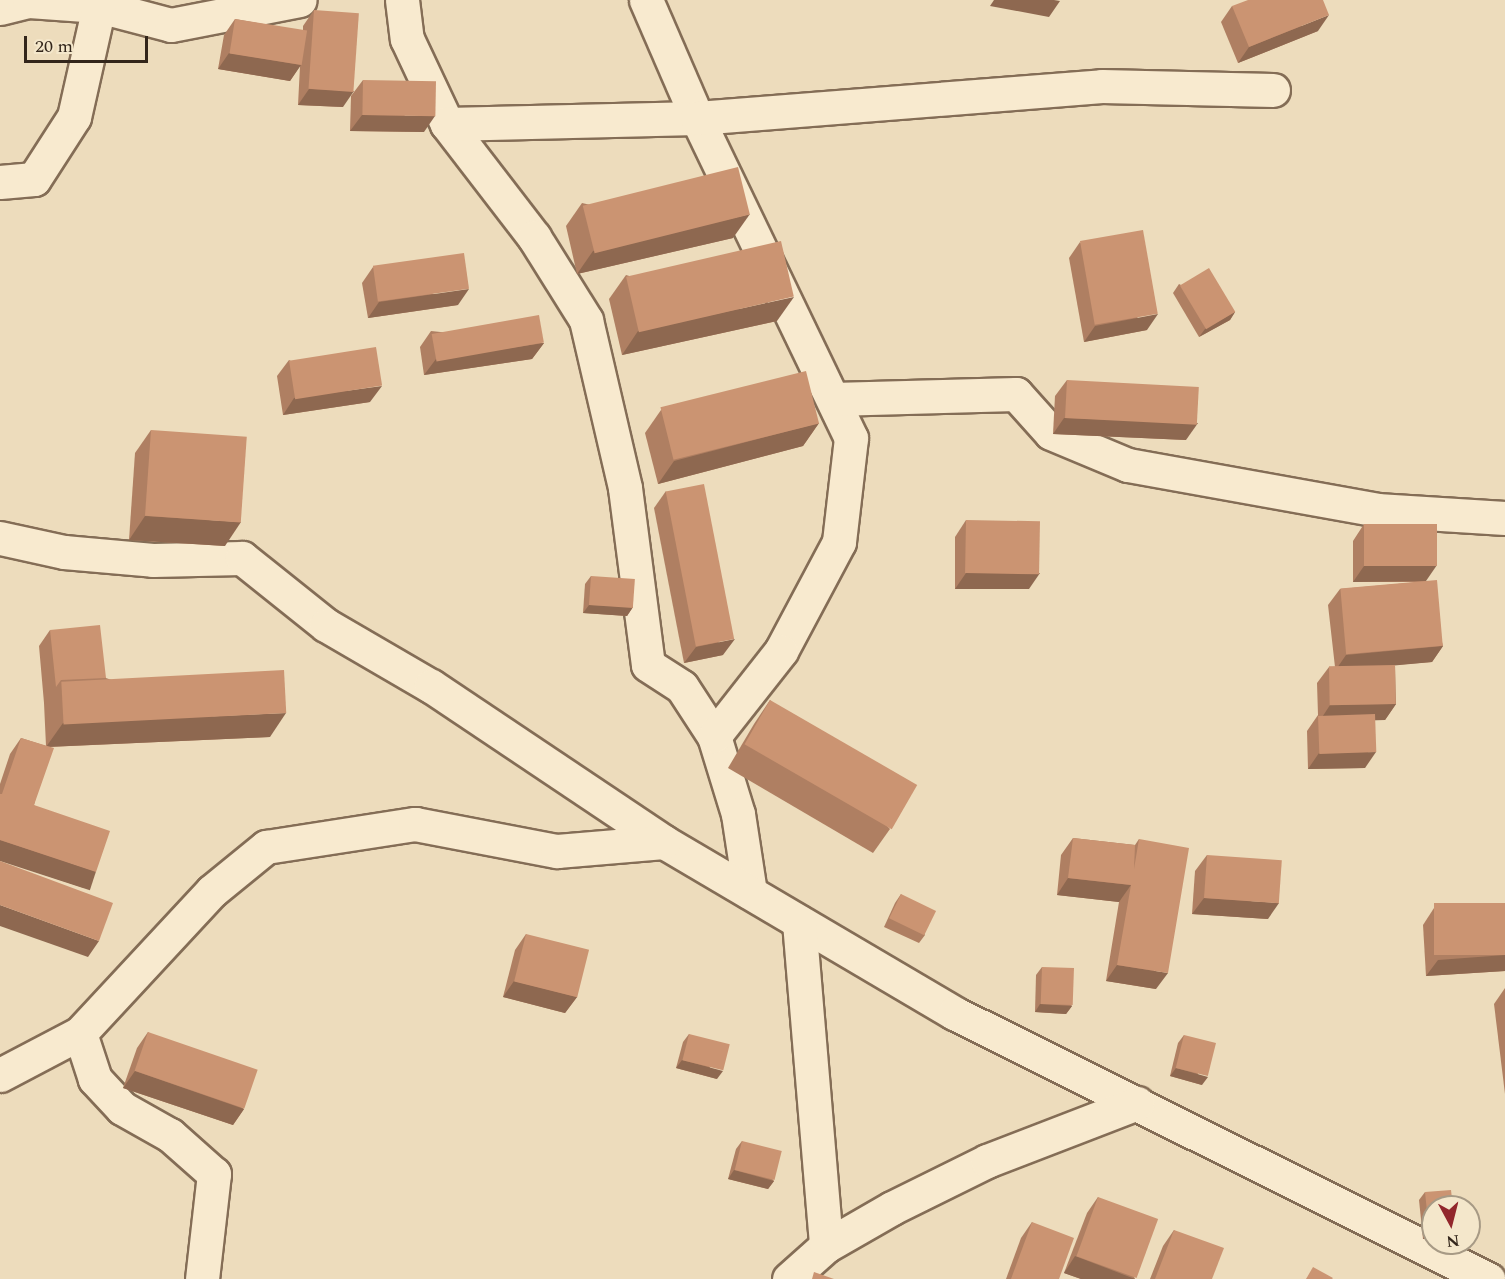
<!DOCTYPE html>
<style>
body{margin:0}
#map{position:relative;width:1505px;height:1279px;overflow:hidden;background:#eddcbc;font-family:Spectral,serif}
div>[style]{position:absolute}
.roads{filter:drop-shadow(2px 0 #846d56) drop-shadow(-2px 0 #846d56) drop-shadow(0 2px #846d56) drop-shadow(0 -2px #846d56)}
.minor>*{height:33px;margin:-16.5px;padding:0 16.5px;transform-origin:16.5px;border-radius:16.5px;background:#f8eacf}
.wall>*{inset:0;background:#af7f62}
.shaded-wall>*{inset:0;background:#8e6850;transform-origin:0 0}
.building>*{inset:0;background:#cb9472;transform-origin:0 0}
span{translate:-50% -50%;white-space:nowrap;text-align:center;line-height:1.15;-webkit-text-stroke:4.5px #f4e7cb;paint-order:stroke}
.north{position:absolute;left:1421px;top:1195px;width:60px;height:60px;box-sizing:border-box;background:#f4e7cb;border:2px solid #a79a85;border-radius:50%;rotate:173deg;font-size:16px;font-weight:700;line-height:24px;text-align:center;color:#33261b}
.north::after{content:'';display:block;margin:auto;width:21px;height:27px;background:#92272c;clip-path:polygon(50% 0,100% 100%,50% 72%,0 100%)}
.scale{position:absolute;left:24px;top:36px;width:124px;height:27px;box-sizing:border-box;border:3px solid #33261b;border-top:0;padding-left:8px;font-size:18px;line-height:21px;white-space:nowrap;color:#33261b;-webkit-text-stroke:4px #f4e7cb;paint-order:stroke}
</style>
<div id="map">
<div class="roads">
<div class="minor">
<i style="left:402px;top:0;width:39px;rotate:83deg"></i>
<i style="left:407px;top:39px;width:94px;rotate:64.8deg"></i>
<i style="left:447px;top:124px;width:143px;rotate:52.4deg"></i>
<i style="left:534px;top:237px;width:98px;rotate:57.9deg"></i>
<i style="left:586px;top:320px;width:172px;rotate:76.9deg"></i>
<i style="left:625px;top:488px;width:178px;rotate:82.6deg"></i>
<i style="left:648px;top:665px;width:40px;rotate:32.9deg"></i>
<i style="left:682px;top:687px;width:59px;rotate:56.9deg"></i>
<i style="left:714px;top:736px;width:82px;rotate:72.9deg"></i>
<i style="left:738px;top:814px;width:79px;rotate:81.3deg"></i>
<i style="left:646px;top:0;width:129px;rotate:66.6deg"></i>
<i style="left:697px;top:118px;width:355px;rotate:64.3deg"></i>
<i style="left:851px;top:438px;width:105px;rotate:96.6deg"></i>
<i style="left:839px;top:542px;width:123px;rotate:118deg"></i>
<i style="left:781px;top:651px;width:108px;rotate:128.2deg"></i>
<i style="left:0;top:8px;width:30px;rotate:-14deg"></i>
<i style="left:29px;top:1px;width:70px;rotate:4.1deg"></i>
<i style="left:99px;top:6px;width:74px;rotate:14.8deg"></i>
<i style="left:171px;top:25px;width:131px;rotate:-11deg"></i>
<i style="left:447px;top:124px;width:250px;rotate:-1.4deg"></i>
<i style="left:697px;top:118px;width:406px;rotate:-4.5deg"></i>
<i style="left:1102px;top:86px;width:171px;rotate:1.3deg"></i>
<i style="left:0;top:182px;width:34px;rotate:-5deg"></i>
<i style="left:34px;top:179px;width:74px;rotate:-57.2deg"></i>
<i style="left:74px;top:117px;width:114px;rotate:-77.3deg"></i>
<i style="left:833px;top:399px;width:183px;rotate:-1.6deg"></i>
<i style="left:1016px;top:394px;width:52px;rotate:48.1deg"></i>
<i style="left:1051px;top:433px;width:83px;rotate:22.6deg"></i>
<i style="left:1128px;top:465px;width:253px;rotate:10.2deg"></i>
<i style="left:1377px;top:510px;width:128px;rotate:3.6deg"></i>
<i style="left:0;top:538px;width:66px;rotate:12.3deg"></i>
<i style="left:64px;top:552px;width:89px;rotate:5.1deg"></i>
<i style="left:153px;top:560px;width:89px;rotate:-1.3deg"></i>
<i style="left:242px;top:558px;width:107px;rotate:38.6deg"></i>
<i style="left:326px;top:625px;width:121px;rotate:30.2deg"></i>
<i style="left:431px;top:686px;width:280px;rotate:33.8deg"></i>
<i style="left:664px;top:842px;width:337px;rotate:30.5deg"></i>
<i style="left:954px;top:1013px;width:597px;rotate:26.48deg"></i>
<i style="left:799px;top:922px;width:325px;rotate:85.2deg"></i>
<i style="left:0;top:1075px;width:90px;rotate:-27.7deg"></i>
<i style="left:202px;top:1279px;width:106px;rotate:-83.5deg"></i>
<i style="left:214px;top:1174px;width:59px;rotate:-138.4deg"></i>
<i style="left:170px;top:1135px;width:55px;rotate:-150.6deg"></i>
<i style="left:122px;top:1108px;width:40px;rotate:-133deg"></i>
<i style="left:95px;top:1079px;width:48px;rotate:-108.1deg"></i>
<i style="left:80px;top:1033px;width:194px;rotate:-47.1deg"></i>
<i style="left:212px;top:891px;width:70px;rotate:-39.2deg"></i>
<i style="left:266px;top:847px;width:151px;rotate:-8.8deg"></i>
<i style="left:415px;top:824px;width:145px;rotate:10.8deg"></i>
<i style="left:557px;top:851px;width:107px;rotate:-4.8deg"></i>
<i style="left:789px;top:1279px;width:50px;rotate:-41.7deg"></i>
<i style="left:826px;top:1246px;width:76px;rotate:-29.9deg"></i>
<i style="left:892px;top:1208px;width:106px;rotate:-26.3deg"></i>
<i style="left:987px;top:1161px;width:161px;rotate:-21.1deg"></i>
</div>
</div>
<div class="wall">
<i style="clip-path:polygon(1232px 6px,1318px 31px,1238px 63px,1221px 22px)"></i>
<i style="clip-path:polygon(314px 10px,343px 107px,298px 105px,300px 66px,290px 81px,218px 69px,224px 35px,235px 19px,303px 31px,303px 26px)"></i>
<i style="clip-path:polygon(363px 80px,424px 132px,350px 131px,351px 96px)"></i>
<i style="clip-path:polygon(582px 203px,733px 238px,577px 274px,566px 226px)"></i>
<i style="clip-path:polygon(1080px 242px,1147px 330px,1084px 342px,1069px 258px)"></i>
<i style="clip-path:polygon(373px 267px,458px 305px,368px 318px,362px 283px)"></i>
<i style="clip-path:polygon(626px 275px,777px 321px,622px 355px,609px 299px)"></i>
<i style="clip-path:polygon(1179px 284px,1235px 312px,1230px 320px,1199px 337px,1173px 293px)"></i>
<i style="clip-path:polygon(431px 331px,544px 343px,532px 359px,424px 375px,420px 347px)"></i>
<i style="clip-path:polygon(289px 360px,370px 402px,283px 415px,277px 376px)"></i>
<i style="clip-path:polygon(1067px 380px,1186px 440px,1053px 434px,1055px 396px)"></i>
<i style="clip-path:polygon(661px 410px,819px 423px,803px 446px,658px 484px,645px 433px)"></i>
<i style="clip-path:polygon(151px 430px,225px 546px,129px 540px,135px 453px)"></i>
<i style="clip-path:polygon(666px 491px,723px 655px,684px 663px,654px 508px)"></i>
<i style="clip-path:polygon(966px 520px,1029px 589px,955px 589px,955px 537px)"></i>
<i style="clip-path:polygon(1364px 524px,1426px 581px,1443px 646px,1432px 662px,1395px 665px,1396px 704px,1385px 720px,1375px 720px,1365px 768px,1308px 769px,1307px 731px,1318px 715px,1317px 683px,1329px 667px,1335px 667px,1328px 605px,1340px 589px,1420px 582px,1353px 582px,1353px 541px)"></i>
<i style="clip-path:polygon(591px 576px,633px 607px,627px 616px,583px 613px,585px 584px)"></i>
<i style="clip-path:polygon(50px 630px,106px 678px,270px 737px,48px 747px,34px 805px,84px 888px,0 860px,0 784px,10px 754px,21px 738px,46px 746px,44px 703px,39px 646px)"></i>
<i style="clip-path:polygon(770px 700px,890px 829px,873px 853px,728px 768px,754px 724px)"></i>
<i style="clip-path:polygon(1073px 838px,1135px 845px,1139px 839px,1156px 989px,1106px 981px,1119px 902px,1057px 895px,1061px 855px)"></i>
<i style="clip-path:polygon(1207px 855px,1268px 919px,1192px 914px,1195px 871px)"></i>
<i style="clip-path:polygon(901px 894px,925px 935px,919px 943px,884px 927px,895px 903px)"></i>
<i style="clip-path:polygon(1505px 903px,1505px 971px,1426px 976px,1423px 925px,1434px 908px)"></i>
<i style="clip-path:polygon(526px 934px,577px 997px,565px 1013px,503px 997px,515px 950px)"></i>
<i style="clip-path:polygon(1042px 967px,1072px 1006px,1066px 1014px,1035px 1012px,1036px 975px)"></i>
<i style="clip-path:polygon(1505px 988px,1505px 1094px,1494px 1004px)"></i>
<i style="clip-path:polygon(148px 1032px,244px 1109px,233px 1125px,123px 1088px,137px 1048px)"></i>
<i style="clip-path:polygon(689px 1034px,717px 1079px,676px 1068px,683px 1042px)"></i>
<i style="clip-path:polygon(1184px 1035px,1202px 1085px,1170px 1076px,1178px 1043px)"></i>
<i style="clip-path:polygon(742px 1141px,774px 1181px,768px 1189px,728px 1179px,736px 1149px)"></i>
<i style="clip-path:polygon(1425px 1192px,1433px 1207px,1433px 1238px,1423px 1239px,1419px 1200px)"></i>
<i style="clip-path:polygon(1098px 1197px,1135px 1279px,1081px 1279px,1064px 1273px,1087px 1213px)"></i>
<i style="clip-path:polygon(1032px 1222px,1059px 1279px,1006px 1279px,1021px 1238px)"></i>
<i style="clip-path:polygon(1174px 1230px,1212px 1279px,1150px 1279px,1163px 1246px)"></i>
</div>
<div class="shaded-wall">
<i style="clip-path:polygon(994px 0,1054px 0,1060px 1px,1049px 17px,990px 6px)"></i>
<i style="clip-path:polygon(1329px 15px,1318px 31px,1238px 63px,1249px 47px)"></i>
<i style="clip-path:polygon(229px 53px,301px 65px,290px 81px,218px 69px)"></i>
<i style="clip-path:polygon(309px 89px,354px 91px,343px 107px,298px 105px)"></i>
<i style="clip-path:polygon(362px 115px,435px 116px,424px 132px,350px 131px)"></i>
<i style="clip-path:polygon(750px 214px,733px 238px,577px 274px,593px 251px)"></i>
<i style="clip-path:polygon(469px 289px,458px 305px,368px 318px,379px 302px)"></i>
<i style="clip-path:polygon(794px 297px,777px 321px,622px 355px,638px 331px)"></i>
<i style="clip-path:polygon(1235px 312px,1230px 320px,1199px 337px,1205px 329px)"></i>
<i style="clip-path:polygon(1158px 314px,1147px 330px,1084px 342px,1095px 326px)"></i>
<i style="clip-path:polygon(544px 343px,532px 359px,424px 375px,436px 359px)"></i>
<i style="clip-path:polygon(382px 386px,370px 402px,283px 415px,294px 398px)"></i>
<i style="clip-path:polygon(1064px 418px,1198px 423px,1186px 440px,1053px 434px)"></i>
<i style="clip-path:polygon(819px 423px,803px 446px,658px 484px,674px 461px)"></i>
<i style="clip-path:polygon(145px 516px,241px 522px,225px 546px,129px 540px)"></i>
<i style="clip-path:polygon(1437px 565px,1426px 581px,1353px 582px,1364px 566px)"></i>
<i style="clip-path:polygon(966px 573px,1040px 573px,1029px 589px,955px 589px)"></i>
<i style="clip-path:polygon(589px 605px,633px 607px,627px 616px,583px 613px)"></i>
<i style="clip-path:polygon(735px 639px,723px 655px,684px 663px,696px 647px)"></i>
<i style="clip-path:polygon(1443px 646px,1432px 662px,1335px 671px,1346px 655px)"></i>
<i style="clip-path:polygon(1396px 704px,1385px 720px,1319px 722px,1330px 705px)"></i>
<i style="clip-path:polygon(286px 713px,270px 737px,46px 747px,63px 723px)"></i>
<i style="clip-path:polygon(1376px 752px,1365px 768px,1308px 769px,1319px 753px)"></i>
<i style="left:0;top:840px;width:101px;height:20px;rotate:18deg"></i>
<i style="clip-path:polygon(1068px 878px,1131px 885px,1119px 902px,1057px 895px)"></i>
<i style="clip-path:polygon(1204px 898px,1279px 903px,1268px 919px,1192px 914px)"></i>
<i style="clip-path:polygon(0 905px,99px 941px,88px 957px,0 926px)"></i>
<i style="clip-path:polygon(1505px 955px,1505px 971px,1426px 976px,1438px 960px)"></i>
<i style="clip-path:polygon(1117px 965px,1168px 973px,1156px 989px,1106px 981px)"></i>
<i style="clip-path:polygon(514px 981px,577px 997px,565px 1013px,503px 997px)"></i>
<i style="clip-path:polygon(1040px 1004px,1072px 1006px,1066px 1014px,1035px 1012px)"></i>
<i style="clip-path:polygon(682px 1060px,723px 1071px,717px 1079px,676px 1068px)"></i>
<i style="clip-path:polygon(1176px 1068px,1208px 1077px,1202px 1085px,1170px 1076px)"></i>
<i style="clip-path:polygon(135px 1071px,244px 1109px,233px 1125px,123px 1088px)"></i>
<i style="clip-path:polygon(734px 1170px,774px 1181px,768px 1189px,728px 1179px)"></i>
<i style="clip-path:polygon(1433px 1230px,1433px 1238px,1423px 1239px,1429px 1231px)"></i>
<i style="clip-path:polygon(1075px 1256px,1135px 1279px,1081px 1279px,1064px 1273px)"></i>
</div>
<div class="building">
<i style="clip-path:polygon(1248px 0,1323px 0,1329px 15px,1249px 47px,1232px 6px)"></i>
<i style="left:314px;top:10px;width:45px;height:79px;rotate:4deg"></i>
<i style="left:235px;top:19px;width:73px;height:35px;rotate:9deg"></i>
<i style="left:363px;top:80px;width:73px;height:35px;rotate:1deg"></i>
<i style="left:738px;top:167px;width:49px;height:160px;rotate:76deg"></i>
<i style="left:1143px;top:230px;width:85px;height:64px;rotate:80deg"></i>
<i style="left:781px;top:241px;width:57px;height:159px;rotate:77deg"></i>
<i style="left:464px;top:253px;width:36px;height:92px;rotate:82deg"></i>
<i style="left:1209px;top:268px;width:51px;height:34px;rotate:59deg"></i>
<i style="left:539px;top:315px;width:28px;height:109px;rotate:80deg"></i>
<i style="left:376px;top:347px;width:39px;height:88px;rotate:81deg"></i>
<i style="left:806px;top:371px;width:54px;height:150px;rotate:76deg"></i>
<i style="left:1067px;top:380px;width:132px;height:38px;rotate:3deg"></i>
<i style="left:151px;top:430px;width:96px;height:86px;rotate:4deg"></i>
<i style="left:704px;top:484px;width:158px;height:39px;rotate:79deg"></i>
<i style="left:966px;top:520px;width:74px;height:53px;rotate:1deg"></i>
<i style="left:1364px;top:524px;width:73px;height:42px"></i>
<i style="left:591px;top:576px;width:44px;height:29px;rotate:4deg"></i>
<i style="left:1437px;top:580px;width:66px;height:97px;rotate:85deg"></i>
<i style="clip-path:polygon(100px 625px,106px 678px,61px 680px,56px 687px,50px 630px)"></i>
<i style="left:1395px;top:665px;width:39px;height:66px;rotate:89deg"></i>
<i style="left:284px;top:670px;width:43px;height:223px;rotate:87deg"></i>
<i style="left:770px;top:700px;width:170px;height:51px;rotate:30deg"></i>
<i style="left:1375px;top:714px;width:38px;height:57px;rotate:88deg"></i>
<i style="clip-path:polygon(21px 738px,54px 748px,34px 805px,110px 831px,96px 872px,0 840px,0 794px,2px 794px)"></i>
<i style="clip-path:polygon(1073px 838px,1135px 845px,1134px 869px,1139px 839px,1189px 848px,1168px 973px,1117px 965px,1131px 885px,1068px 878px)"></i>
<i style="left:1207px;top:855px;width:75px;height:43px;rotate:4deg"></i>
<i style="clip-path:polygon(0 861px,113px 903px,99px 941px,0 905px)"></i>
<i style="left:901px;top:894px;width:39px;height:27px;rotate:26deg"></i>
<i style="left:1505px;top:903px;width:52px;height:71px;rotate:90deg"></i>
<i style="left:526px;top:934px;width:65px;height:49px;rotate:14deg"></i>
<i style="left:1042px;top:967px;width:32px;height:37px;rotate:2deg"></i>
<i style="left:148px;top:1032px;width:116px;height:41px;rotate:19deg"></i>
<i style="left:689px;top:1034px;width:42px;height:27px;rotate:14deg"></i>
<i style="left:1184px;top:1035px;width:33px;height:34px;rotate:14deg"></i>
<i style="left:742px;top:1141px;width:41px;height:30px;rotate:14deg"></i>
<i style="clip-path:polygon(1451px 1190px,1453px 1207px,1433px 1207px,1433px 1230px,1429px 1231px,1425px 1192px)"></i>
<i style="left:1098px;top:1197px;width:64px;height:63px;rotate:20deg"></i>
<i style="clip-path:polygon(1032px 1222px,1074px 1238px,1059px 1279px,1011px 1279px)"></i>
<i style="clip-path:polygon(1174px 1230px,1224px 1248px,1212px 1279px,1155px 1279px)"></i>
<i style="clip-path:polygon(1313px 1267px,1333px 1278px,1332px 1279px,1306px 1279px)"></i>
<i style="clip-path:polygon(814px 1272px,834px 1279px,812px 1279px)"></i>
</div>
<div class="north">N</div>
<div class="scale">20 m</div>
</div>
